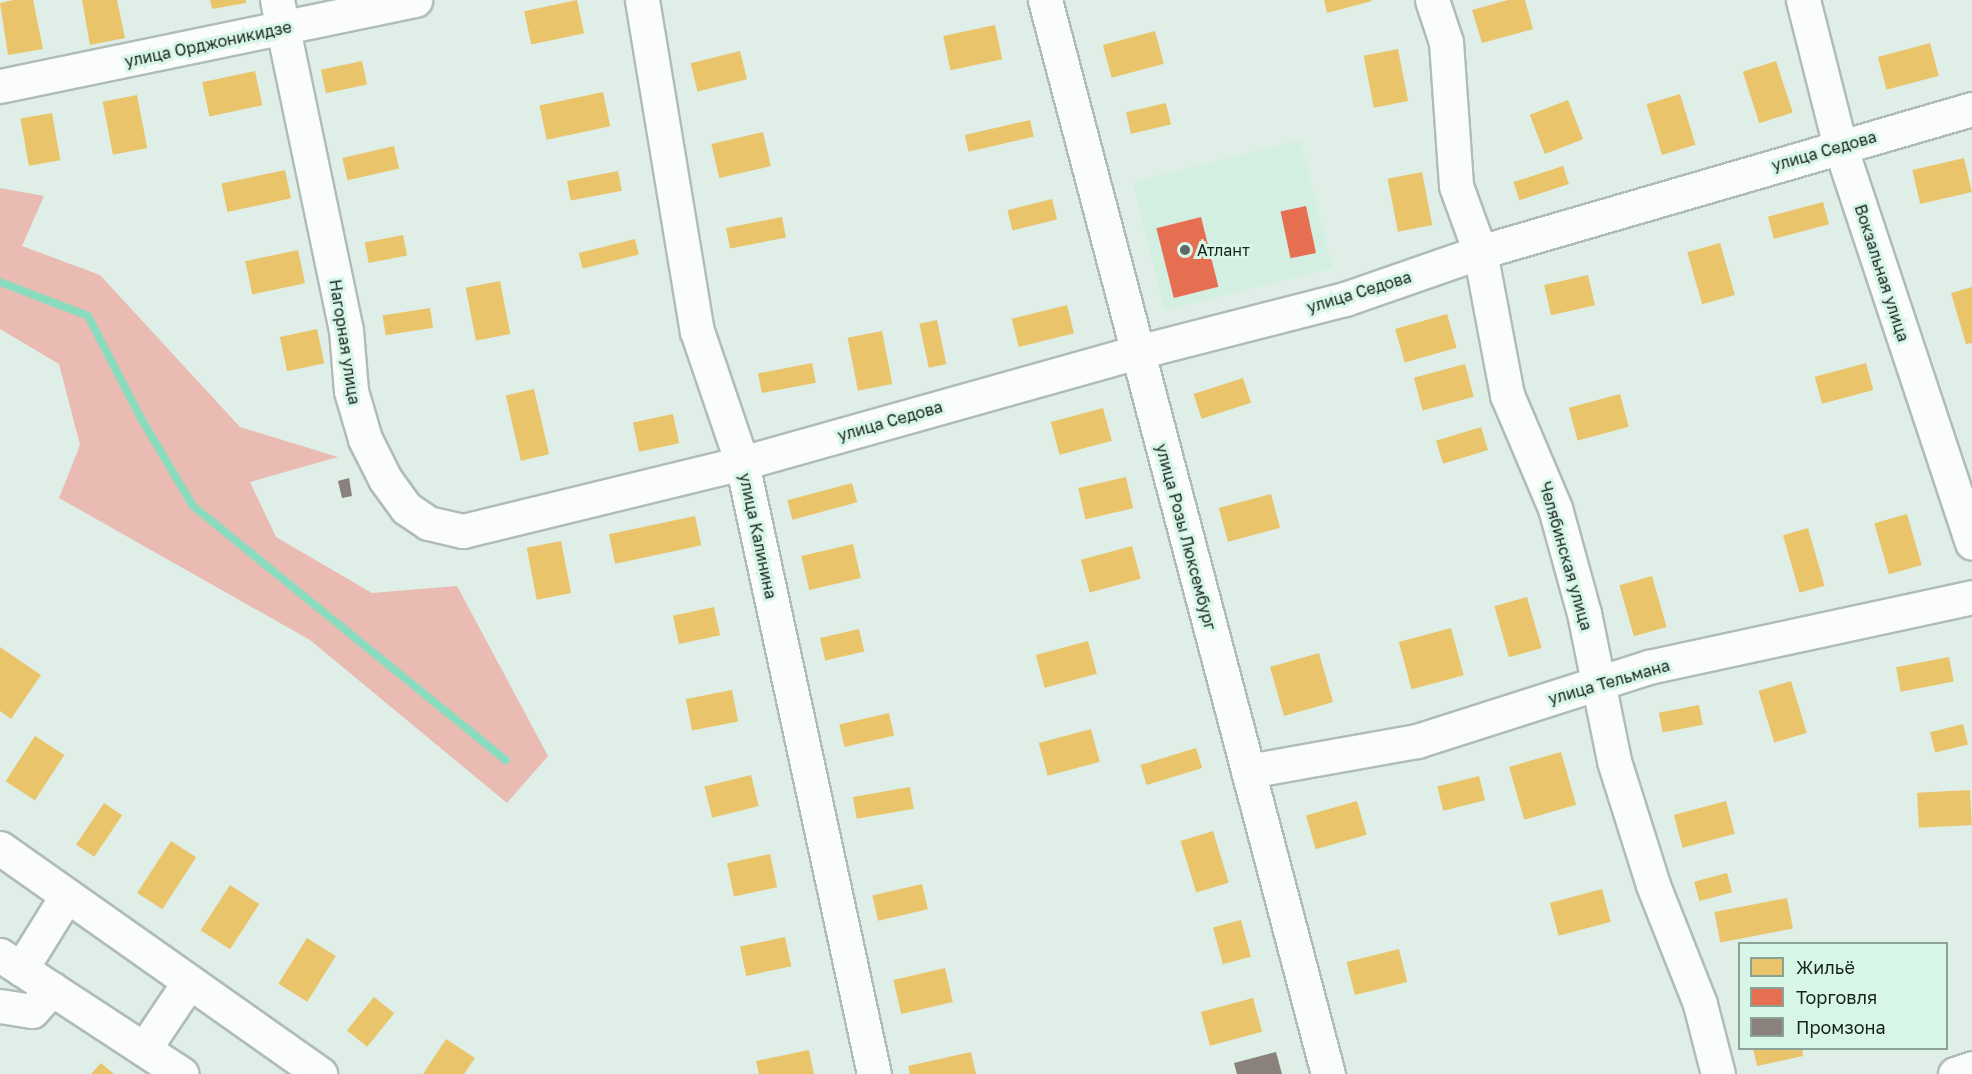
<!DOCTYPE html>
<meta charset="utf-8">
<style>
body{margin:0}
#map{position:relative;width:1972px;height:1074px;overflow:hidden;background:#dfefe7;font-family:"Golos Text",sans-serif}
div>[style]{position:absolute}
.built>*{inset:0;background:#d2efe2;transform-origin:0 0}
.forest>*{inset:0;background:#e9bbb3}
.homes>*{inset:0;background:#e9c46a;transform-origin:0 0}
.shops>*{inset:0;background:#e76f51;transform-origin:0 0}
.industry>*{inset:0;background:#8a817c}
.stream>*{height:8px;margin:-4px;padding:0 4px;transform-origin:4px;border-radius:4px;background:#8adcbe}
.roads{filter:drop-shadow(2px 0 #b0bcb7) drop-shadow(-2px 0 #b0bcb7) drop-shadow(0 2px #b0bcb7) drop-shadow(0 -2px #b0bcb7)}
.minor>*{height:33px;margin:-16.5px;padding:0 16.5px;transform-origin:16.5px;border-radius:16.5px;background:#fafdfb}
.dots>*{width:16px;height:16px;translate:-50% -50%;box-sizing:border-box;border:3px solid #d8f6e8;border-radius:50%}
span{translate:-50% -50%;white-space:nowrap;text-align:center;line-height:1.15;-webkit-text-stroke:6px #d8f6e8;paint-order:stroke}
.street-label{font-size:16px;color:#18231e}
.poi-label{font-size:16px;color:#18231e}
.left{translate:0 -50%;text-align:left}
.legend{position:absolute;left:1738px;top:942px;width:210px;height:108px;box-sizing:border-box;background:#d8f6e8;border:2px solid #8ba297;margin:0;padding:8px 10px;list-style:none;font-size:18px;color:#18231e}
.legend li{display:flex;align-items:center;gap:12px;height:30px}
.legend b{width:30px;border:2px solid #8ba297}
</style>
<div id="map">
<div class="built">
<i style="left:1301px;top:140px;width:132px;height:173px;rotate:76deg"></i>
</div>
<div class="forest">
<i style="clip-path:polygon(0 188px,44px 196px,22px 246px,100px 275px,240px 427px,338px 457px,250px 482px,276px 537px,372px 593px,457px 586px,548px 756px,507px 803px,310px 640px,59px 498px,80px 445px,59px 364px,0 329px)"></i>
</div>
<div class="homes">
<i style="clip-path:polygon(13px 0,33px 0,43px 49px,8px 55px,0 3px)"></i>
<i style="clip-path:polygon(82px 0,117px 0,125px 38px,90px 45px)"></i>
<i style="clip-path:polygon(210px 0,246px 0,246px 3px,212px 9px)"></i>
<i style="left:577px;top:0;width:34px;height:54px;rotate:78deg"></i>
<i style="clip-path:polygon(1324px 0,1371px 0,1372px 1px,1327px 13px)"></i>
<i style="clip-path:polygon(1508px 0,1525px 0,1533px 29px,1482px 43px,1472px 10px)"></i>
<i style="left:995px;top:25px;width:35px;height:53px;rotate:78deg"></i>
<i style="left:1155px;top:31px;width:34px;height:54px;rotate:75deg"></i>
<i style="left:1930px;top:43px;width:34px;height:54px;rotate:75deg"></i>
<i style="left:1398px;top:49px;width:53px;height:35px;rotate:79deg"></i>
<i style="left:740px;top:51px;width:29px;height:51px;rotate:76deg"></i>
<i style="left:362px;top:61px;width:24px;height:42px;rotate:78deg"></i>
<i style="left:1776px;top:61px;width:54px;height:35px;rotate:72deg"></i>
<i style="left:255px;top:71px;width:35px;height:54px;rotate:78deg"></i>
<i style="left:603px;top:92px;width:35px;height:65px;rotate:78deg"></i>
<i style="left:1680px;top:94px;width:53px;height:35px;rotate:73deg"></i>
<i style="left:137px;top:95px;width:54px;height:35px;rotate:79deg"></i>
<i style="left:1568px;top:100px;width:42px;height:41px;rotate:69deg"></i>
<i style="left:1166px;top:103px;width:22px;height:41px;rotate:77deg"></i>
<i style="left:52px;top:113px;width:48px;height:32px;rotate:80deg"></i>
<i style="left:1030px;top:120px;width:17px;height:67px;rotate:77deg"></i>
<i style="left:763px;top:132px;width:35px;height:53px;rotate:77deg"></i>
<i style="left:394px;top:146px;width:23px;height:53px;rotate:77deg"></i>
<i style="left:1964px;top:158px;width:35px;height:53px;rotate:77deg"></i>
<i style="left:1563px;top:166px;width:19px;height:52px;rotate:72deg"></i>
<i style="left:285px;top:170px;width:29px;height:65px;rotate:78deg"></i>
<i style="left:618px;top:171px;width:20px;height:52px;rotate:79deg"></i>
<i style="left:1422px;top:172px;width:54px;height:35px;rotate:79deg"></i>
<i style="left:1052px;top:199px;width:21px;height:46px;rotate:76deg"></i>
<i style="left:1823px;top:202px;width:23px;height:57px;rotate:75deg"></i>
<i style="left:782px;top:217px;width:21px;height:57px;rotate:79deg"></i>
<i style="left:403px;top:235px;width:21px;height:39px;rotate:79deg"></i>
<i style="left:635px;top:239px;width:16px;height:58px;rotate:76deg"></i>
<i style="left:1720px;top:243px;width:54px;height:34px;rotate:74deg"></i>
<i style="left:298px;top:250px;width:34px;height:54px;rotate:78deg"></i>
<i style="left:1588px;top:275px;width:31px;height:45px;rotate:77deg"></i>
<i style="left:500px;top:281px;width:54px;height:35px;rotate:79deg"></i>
<i style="clip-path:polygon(1972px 287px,1972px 343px,1966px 344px,1951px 293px)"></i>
<i style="left:1067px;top:305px;width:29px;height:57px;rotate:76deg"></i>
<i style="left:430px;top:308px;width:20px;height:48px;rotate:81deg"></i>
<i style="left:1447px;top:314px;width:35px;height:54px;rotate:74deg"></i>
<i style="left:937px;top:320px;width:45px;height:18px;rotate:78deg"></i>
<i style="left:317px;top:329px;width:35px;height:38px;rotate:78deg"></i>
<i style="left:882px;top:331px;width:54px;height:35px;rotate:79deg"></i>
<i style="left:812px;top:363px;width:20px;height:55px;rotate:79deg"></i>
<i style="left:1866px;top:363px;width:28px;height:53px;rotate:75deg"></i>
<i style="left:1465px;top:364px;width:34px;height:53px;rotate:75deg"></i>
<i style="left:1243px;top:378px;width:26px;height:52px;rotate:72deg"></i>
<i style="left:534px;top:389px;width:67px;height:29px;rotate:77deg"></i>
<i style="left:1620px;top:394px;width:34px;height:53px;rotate:75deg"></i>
<i style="left:1103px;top:408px;width:34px;height:54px;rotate:75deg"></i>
<i style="left:673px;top:414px;width:30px;height:41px;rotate:78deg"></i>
<i style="left:1481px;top:427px;width:24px;height:47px;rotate:73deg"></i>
<i style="left:1126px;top:477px;width:32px;height:49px;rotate:77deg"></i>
<i style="left:852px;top:483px;width:20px;height:67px;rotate:75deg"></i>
<i style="left:1271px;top:494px;width:35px;height:54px;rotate:75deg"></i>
<i style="left:1907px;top:514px;width:53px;height:34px;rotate:74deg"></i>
<i style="left:695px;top:516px;width:30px;height:88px;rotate:78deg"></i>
<i style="left:1808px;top:528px;width:60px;height:26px;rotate:74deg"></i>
<i style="left:561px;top:541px;width:53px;height:35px;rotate:79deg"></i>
<i style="left:853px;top:544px;width:35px;height:53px;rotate:77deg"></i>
<i style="left:1132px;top:546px;width:34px;height:53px;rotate:75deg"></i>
<i style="left:1652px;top:576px;width:53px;height:34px;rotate:74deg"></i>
<i style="left:1527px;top:597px;width:53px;height:34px;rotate:74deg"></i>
<i style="left:714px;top:607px;width:29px;height:42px;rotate:78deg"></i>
<i style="left:1451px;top:628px;width:49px;height:54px;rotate:75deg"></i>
<i style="left:859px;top:629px;width:23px;height:40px;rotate:77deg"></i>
<i style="left:1088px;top:641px;width:34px;height:54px;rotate:75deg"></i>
<i style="clip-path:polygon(0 647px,41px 675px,11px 719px,0 711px)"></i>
<i style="left:1319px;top:653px;width:51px;height:51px;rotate:74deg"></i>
<i style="left:1949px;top:657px;width:25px;height:54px;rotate:79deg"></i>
<i style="left:1791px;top:681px;width:54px;height:34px;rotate:73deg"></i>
<i style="left:732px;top:690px;width:32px;height:47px;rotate:79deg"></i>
<i style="left:1699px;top:705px;width:20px;height:41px;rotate:79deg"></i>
<i style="left:889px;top:713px;width:23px;height:51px;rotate:77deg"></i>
<i style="left:1963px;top:724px;width:21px;height:34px;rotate:76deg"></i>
<i style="left:1091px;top:729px;width:34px;height:54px;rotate:75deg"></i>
<i style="left:35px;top:736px;width:35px;height:54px;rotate:33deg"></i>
<i style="left:1196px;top:748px;width:21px;height:58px;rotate:73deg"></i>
<i style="left:1561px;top:752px;width:55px;height:54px;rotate:74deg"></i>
<i style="left:751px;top:775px;width:32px;height:48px;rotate:76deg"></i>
<i style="left:1479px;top:776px;width:25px;height:43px;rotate:76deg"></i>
<i style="left:910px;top:787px;width:22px;height:58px;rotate:80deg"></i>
<i style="left:1970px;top:790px;width:35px;height:53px;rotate:87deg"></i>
<i style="left:1357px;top:801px;width:35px;height:53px;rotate:74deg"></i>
<i style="left:1726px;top:801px;width:34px;height:54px;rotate:75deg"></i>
<i style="left:104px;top:803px;width:22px;height:50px;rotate:34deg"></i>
<i style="left:1213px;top:831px;width:54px;height:34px;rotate:73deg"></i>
<i style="left:171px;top:841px;width:30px;height:62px;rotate:33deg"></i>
<i style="left:770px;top:854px;width:34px;height:44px;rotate:78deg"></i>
<i style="left:1727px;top:873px;width:20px;height:34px;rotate:75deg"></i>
<i style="left:922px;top:884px;width:26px;height:51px;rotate:77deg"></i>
<i style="left:230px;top:885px;width:35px;height:54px;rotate:33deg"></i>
<i style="left:1602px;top:889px;width:34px;height:54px;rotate:75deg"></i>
<i style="left:1787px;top:898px;width:31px;height:74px;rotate:79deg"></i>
<i style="left:1241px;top:920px;width:38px;height:29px;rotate:75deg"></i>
<i style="left:785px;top:937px;width:30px;height:46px;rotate:78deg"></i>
<i style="left:307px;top:938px;width:34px;height:54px;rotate:32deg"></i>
<i style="left:1399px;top:949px;width:34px;height:54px;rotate:76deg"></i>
<i style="left:945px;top:968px;width:35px;height:53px;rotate:77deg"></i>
<i style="left:374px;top:997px;width:26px;height:43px;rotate:39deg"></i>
<i style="left:1253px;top:998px;width:35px;height:54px;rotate:75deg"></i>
<i style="clip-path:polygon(446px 1039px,475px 1058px,464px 1074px,423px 1074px)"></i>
<i style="clip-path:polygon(1753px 1048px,1802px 1048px,1803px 1056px,1757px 1066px)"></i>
<i style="clip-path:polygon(809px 1050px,814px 1074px,759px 1074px,756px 1061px)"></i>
<i style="clip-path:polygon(971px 1052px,976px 1074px,910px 1074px,908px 1066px)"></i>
<i style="clip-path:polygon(101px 1063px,114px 1074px,91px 1074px)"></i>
</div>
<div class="shops">
<i style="left:1306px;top:206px;width:48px;height:26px;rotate:78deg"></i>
<i style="left:1201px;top:217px;width:72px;height:46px;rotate:76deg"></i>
</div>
<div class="industry">
<i style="clip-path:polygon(349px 478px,352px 496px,342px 498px,338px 481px)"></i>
<i style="clip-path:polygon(1276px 1052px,1282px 1074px,1237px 1074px,1234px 1063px)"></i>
</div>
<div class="stream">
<i style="left:0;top:282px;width:94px;rotate:21.1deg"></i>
<i style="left:88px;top:316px;width:117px;rotate:62.6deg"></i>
<i style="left:142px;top:420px;width:100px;rotate:59.3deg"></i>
<i style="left:193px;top:506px;width:403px;rotate:39.1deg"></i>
</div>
<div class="roads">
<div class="minor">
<i style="left:277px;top:0;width:337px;rotate:78.2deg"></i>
<i style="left:346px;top:330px;width:61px;rotate:85.3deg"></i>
<i style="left:351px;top:391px;width:50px;rotate:73.7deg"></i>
<i style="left:365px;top:439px;width:45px;rotate:63.4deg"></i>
<i style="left:385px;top:479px;width:36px;rotate:54deg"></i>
<i style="left:406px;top:508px;width:27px;rotate:34deg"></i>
<i style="left:428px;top:523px;width:36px;rotate:13deg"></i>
<i style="left:463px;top:531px;width:287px;rotate:-13.7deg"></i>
<i style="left:742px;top:463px;width:411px;rotate:-15.7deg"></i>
<i style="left:1138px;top:352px;width:214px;rotate:-14.4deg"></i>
<i style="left:1345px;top:299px;width:143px;rotate:-19.2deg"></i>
<i style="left:1480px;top:252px;width:512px;rotate:-16.21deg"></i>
<i style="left:642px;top:0;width:336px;rotate:80.6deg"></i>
<i style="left:697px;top:331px;width:139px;rotate:71.2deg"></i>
<i style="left:742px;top:463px;width:625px;rotate:77.81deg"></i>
<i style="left:1045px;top:0;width:1111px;rotate:75.24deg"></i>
<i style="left:1432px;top:0;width:44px;rotate:71.6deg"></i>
<i style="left:1446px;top:42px;width:144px;rotate:86deg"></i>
<i style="left:1456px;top:186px;width:70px;rotate:70deg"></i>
<i style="left:1480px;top:252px;width:146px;rotate:79.3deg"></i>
<i style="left:1507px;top:395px;width:123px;rotate:67deg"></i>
<i style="left:1555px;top:508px;width:109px;rotate:74.6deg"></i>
<i style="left:1584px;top:613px;width:151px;rotate:78.5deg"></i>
<i style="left:1614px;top:761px;width:130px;rotate:72.5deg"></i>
<i style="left:1653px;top:885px;width:128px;rotate:68.4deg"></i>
<i style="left:1700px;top:1004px;width:72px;rotate:75.6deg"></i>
<i style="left:1803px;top:0;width:151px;rotate:75.8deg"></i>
<i style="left:1840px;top:146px;width:418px;rotate:71.6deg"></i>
<i style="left:0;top:86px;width:424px;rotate:-11.7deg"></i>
<i style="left:1248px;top:771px;width:172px;rotate:-10.1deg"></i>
<i style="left:1417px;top:741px;width:244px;rotate:-17.7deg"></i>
<i style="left:1649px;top:667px;width:330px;rotate:-12.2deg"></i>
<i style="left:0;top:848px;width:392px;rotate:35.2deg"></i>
<i style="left:0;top:955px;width:217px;rotate:33.2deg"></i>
<i style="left:21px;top:969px;width:87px;rotate:-58.1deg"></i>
<i style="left:0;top:1006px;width:32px;rotate:9deg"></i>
<i style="left:32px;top:1011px;width:30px;rotate:-48deg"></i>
<i style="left:144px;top:1049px;width:81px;rotate:-56.1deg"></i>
<i style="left:1955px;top:1074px;width:18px;rotate:-19deg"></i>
</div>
</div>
<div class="dots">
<i style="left:1185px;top:250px;background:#5e6a64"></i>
</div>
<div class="street-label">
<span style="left:208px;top:44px;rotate:-12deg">улица Орджоникидзе</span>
<span style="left:1824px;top:151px;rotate:-16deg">улица Седова</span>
<span style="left:1882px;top:273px;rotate:72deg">Вокзальная улица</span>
<span style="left:1359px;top:292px;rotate:-17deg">улица Седова</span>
<span style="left:345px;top:342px;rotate:81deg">Нагорная улица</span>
<span style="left:890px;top:421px;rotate:-16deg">улица Седова</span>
<span style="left:758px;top:536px;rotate:78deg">улица Калинина</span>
<span style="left:1186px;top:537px;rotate:75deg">улица Розы Люксембург</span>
<span style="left:1566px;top:556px;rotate:74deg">Челябинская улица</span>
<span style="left:1609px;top:682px;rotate:-16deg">улица Тельмана</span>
</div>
<div class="poi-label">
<span class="left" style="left:1197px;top:250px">Атлант</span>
</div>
<ul class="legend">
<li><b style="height:16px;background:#e9c46a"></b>Жильё</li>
<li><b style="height:16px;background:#e76f51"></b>Торговля</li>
<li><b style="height:16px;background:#8a817c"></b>Промзона</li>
</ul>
</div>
